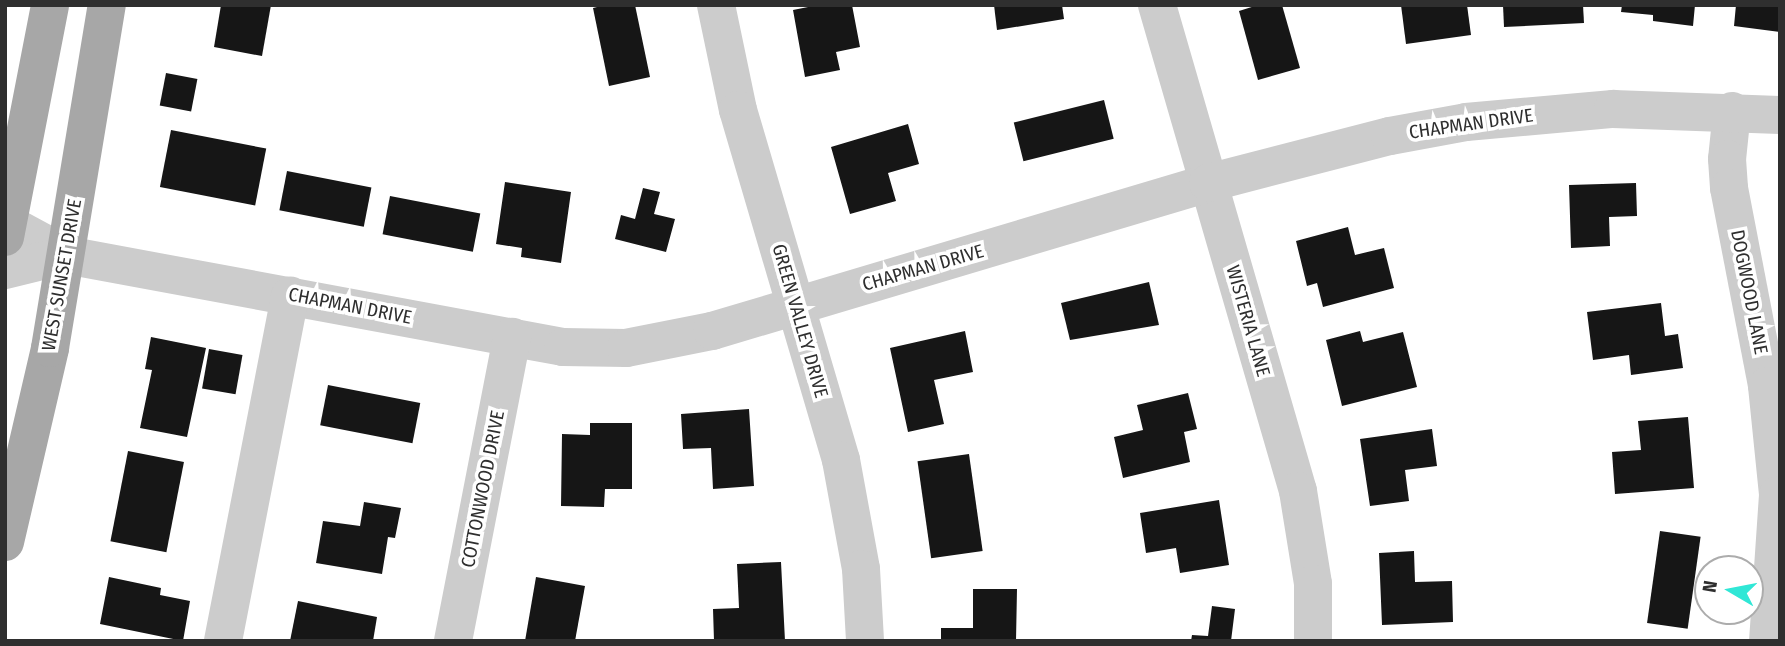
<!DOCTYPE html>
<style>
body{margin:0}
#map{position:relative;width:1785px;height:646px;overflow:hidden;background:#fff;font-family:"Fira Sans Condensed",sans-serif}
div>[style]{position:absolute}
.building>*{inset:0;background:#161616;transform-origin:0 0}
.minor>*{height:38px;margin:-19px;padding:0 19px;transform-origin:19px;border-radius:19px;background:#ccc}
.major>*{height:38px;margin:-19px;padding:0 19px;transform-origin:19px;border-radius:19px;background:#a7a7a7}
span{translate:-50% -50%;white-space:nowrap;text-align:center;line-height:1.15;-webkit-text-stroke:7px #fff;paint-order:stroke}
.street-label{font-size:19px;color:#2f2f2f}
.frame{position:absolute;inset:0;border:7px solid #2f2f2f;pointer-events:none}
.north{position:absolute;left:1694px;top:555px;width:70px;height:70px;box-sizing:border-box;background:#fff;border:2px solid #acacac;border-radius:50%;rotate:280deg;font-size:19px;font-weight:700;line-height:28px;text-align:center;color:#2f2f2f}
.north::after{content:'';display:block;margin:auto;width:24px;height:32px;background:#30e7d6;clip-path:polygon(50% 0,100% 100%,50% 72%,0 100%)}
</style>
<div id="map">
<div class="building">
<i style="clip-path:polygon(221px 5px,271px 5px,262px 56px,214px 47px)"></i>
<i style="clip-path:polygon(605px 5px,635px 5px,650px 77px,609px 86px,593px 8px)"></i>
<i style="clip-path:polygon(818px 5px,852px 5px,860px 47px,836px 52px,840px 70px,805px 77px,793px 10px)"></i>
<i style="clip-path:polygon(994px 5px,1062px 5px,1064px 19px,997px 30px)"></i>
<i style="clip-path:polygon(1258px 5px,1282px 5px,1300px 68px,1258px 80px,1239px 11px)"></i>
<i style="clip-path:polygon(1401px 5px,1467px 5px,1471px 35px,1406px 44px)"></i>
<i style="clip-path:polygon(1503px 5px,1583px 5px,1584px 23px,1504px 27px)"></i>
<i style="clip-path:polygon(1622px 5px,1695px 5px,1693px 26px,1653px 21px,1653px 15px,1621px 12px)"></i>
<i style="clip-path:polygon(1736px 5px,1780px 5px,1780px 32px,1734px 26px)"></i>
<i style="left:166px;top:73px;width:32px;height:33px;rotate:11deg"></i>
<i style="left:1104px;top:100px;width:40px;height:93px;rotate:76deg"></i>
<i style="clip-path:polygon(908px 124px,919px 164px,888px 173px,896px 201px,850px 214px,831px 147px)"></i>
<i style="left:171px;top:130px;width:97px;height:58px;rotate:11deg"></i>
<i style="left:287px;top:171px;width:86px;height:40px;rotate:11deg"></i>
<i style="clip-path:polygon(505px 182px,571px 192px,561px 263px,521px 257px,522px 248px,496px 244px)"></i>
<i style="clip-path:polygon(1636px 183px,1637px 216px,1609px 217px,1610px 246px,1571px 248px,1569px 185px)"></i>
<i style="clip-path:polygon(643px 188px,660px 192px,654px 214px,675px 219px,666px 252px,615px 239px,621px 215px,635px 219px)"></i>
<i style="left:390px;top:196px;width:92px;height:39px;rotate:11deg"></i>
<i style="clip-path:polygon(1348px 227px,1355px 255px,1384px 248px,1394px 288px,1323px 307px,1317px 283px,1307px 286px,1296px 241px)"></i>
<i style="clip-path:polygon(1149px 282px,1159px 325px,1070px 340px,1061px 303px)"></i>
<i style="clip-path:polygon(1661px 303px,1665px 336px,1678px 334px,1683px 368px,1631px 375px,1629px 355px,1593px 360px,1587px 312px)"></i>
<i style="clip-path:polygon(965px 331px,973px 372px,934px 380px,944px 424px,908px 432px,890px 348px)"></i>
<i style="clip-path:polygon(1360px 331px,1363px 342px,1403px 332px,1417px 387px,1342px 406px,1326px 340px)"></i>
<i style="clip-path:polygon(151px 337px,206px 348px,187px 437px,140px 428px,152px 370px,145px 369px)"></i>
<i style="left:209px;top:349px;width:34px;height:40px;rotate:10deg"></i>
<i style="left:328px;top:385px;width:94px;height:41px;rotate:11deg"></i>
<i style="clip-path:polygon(1188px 393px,1197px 429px,1184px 432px,1190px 462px,1123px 478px,1114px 437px,1143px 430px,1137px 405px)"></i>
<i style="clip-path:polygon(749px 409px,754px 486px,713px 489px,711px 448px,683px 449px,681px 414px)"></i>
<i style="clip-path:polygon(1688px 417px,1694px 488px,1615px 494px,1612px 452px,1641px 450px,1638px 421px)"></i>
<i style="clip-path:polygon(590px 423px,632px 423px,632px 489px,605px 489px,604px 507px,561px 506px,562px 434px,590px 435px)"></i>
<i style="clip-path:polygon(1432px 429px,1437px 466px,1405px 470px,1409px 501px,1370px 506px,1360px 439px)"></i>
<i style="left:128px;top:451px;width:57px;height:92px;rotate:11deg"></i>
<i style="left:969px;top:454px;width:98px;height:52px;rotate:82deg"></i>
<i style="clip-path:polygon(1219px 500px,1229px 565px,1180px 573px,1176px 548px,1146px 553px,1140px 513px)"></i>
<i style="clip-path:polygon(364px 502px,401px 508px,395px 538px,388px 537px,382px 574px,316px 563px,323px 521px,360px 526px)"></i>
<i style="left:1660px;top:531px;width:41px;height:93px;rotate:8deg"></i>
<i style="clip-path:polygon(1414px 551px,1415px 582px,1452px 581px,1453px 622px,1382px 625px,1379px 553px)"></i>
<i style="clip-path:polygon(781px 562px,785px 641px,714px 641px,713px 609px,739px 608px,737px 564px)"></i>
<i style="clip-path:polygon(109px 577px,161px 588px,160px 595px,190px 601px,183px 641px,100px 624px)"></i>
<i style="clip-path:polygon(536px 577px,585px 586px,575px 641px,525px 641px)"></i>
<i style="clip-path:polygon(973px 589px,1017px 589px,1016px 641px,941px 641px,941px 628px,973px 628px)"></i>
<i style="clip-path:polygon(298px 601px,377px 617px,373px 641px,290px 641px)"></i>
<i style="clip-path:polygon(1212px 606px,1235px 609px,1231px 641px,1191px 641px,1192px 635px,1208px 636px)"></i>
</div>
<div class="minor">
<i style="left:716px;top:5px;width:107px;rotate:78.2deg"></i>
<i style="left:738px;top:110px;width:365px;rotate:73.6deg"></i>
<i style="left:841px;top:460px;width:111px;rotate:79.6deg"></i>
<i style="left:861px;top:569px;width:72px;rotate:86.8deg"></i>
<i style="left:1157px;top:5px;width:506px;rotate:73.82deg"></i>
<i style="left:1298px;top:491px;width:94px;rotate:80.8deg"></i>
<i style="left:1313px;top:584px;width:57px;rotate:90deg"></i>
<i style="left:1732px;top:111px;width:48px;rotate:95.9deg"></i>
<i style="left:1727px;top:159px;width:29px;rotate:86deg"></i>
<i style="left:1729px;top:188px;width:202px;rotate:79.1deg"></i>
<i style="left:1767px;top:386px;width:110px;rotate:84.2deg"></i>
<i style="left:1778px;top:495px;width:146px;rotate:93.9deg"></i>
<i style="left:5px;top:222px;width:69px;rotate:28.4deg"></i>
<i style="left:66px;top:255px;width:505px;rotate:10.49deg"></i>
<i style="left:563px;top:347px;width:63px;rotate:0.9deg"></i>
<i style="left:626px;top:348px;width:88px;rotate:-11.2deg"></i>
<i style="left:712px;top:331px;width:518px;rotate:-16.61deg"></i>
<i style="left:1208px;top:183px;width:188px;rotate:-14.5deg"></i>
<i style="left:1390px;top:136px;width:77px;rotate:-10.4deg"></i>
<i style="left:1466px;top:122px;width:148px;rotate:-5.1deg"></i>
<i style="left:1613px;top:109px;width:167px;rotate:2.1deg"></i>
<i style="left:5px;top:270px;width:63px;rotate:-13.8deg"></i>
<i style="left:223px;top:641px;width:352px;rotate:-79deg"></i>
<i style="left:453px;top:641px;width:310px;rotate:-79deg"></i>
</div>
<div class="major">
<i style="left:5px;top:237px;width:236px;rotate:-79deg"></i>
<i style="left:5px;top:542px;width:199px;rotate:-76.9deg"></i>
<i style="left:50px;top:348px;width:348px;rotate:-80.6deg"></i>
</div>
<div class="street-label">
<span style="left:1471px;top:124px;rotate:-8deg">CHAPMAN DRIVE</span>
<span style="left:923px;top:268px;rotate:-16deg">CHAPMAN DRIVE</span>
<span style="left:62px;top:275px;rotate:-80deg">WEST SUNSET DRIVE</span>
<span style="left:1749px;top:292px;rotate:79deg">DOGWOOD LANE</span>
<span style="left:350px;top:306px;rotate:11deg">CHAPMAN DRIVE</span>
<span style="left:800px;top:321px;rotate:74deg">GREEN VALLEY DRIVE</span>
<span style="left:1248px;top:321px;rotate:74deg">WISTERIA LANE</span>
<span style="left:483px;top:489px;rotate:-79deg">COTTONWOOD DRIVE</span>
</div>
<div class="frame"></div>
<div class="north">N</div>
</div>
